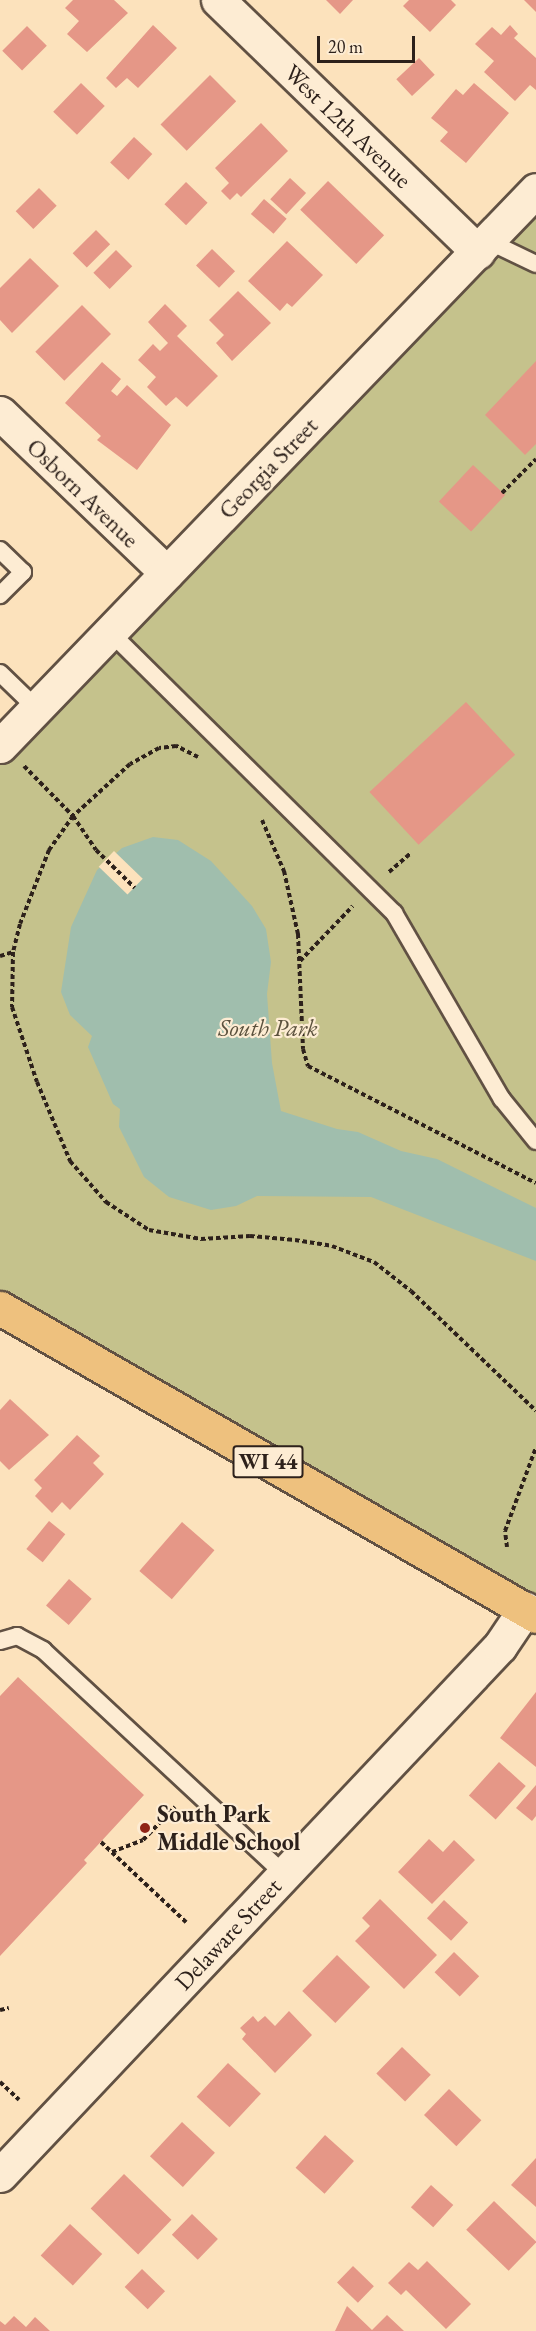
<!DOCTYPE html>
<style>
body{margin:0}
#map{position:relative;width:536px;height:2331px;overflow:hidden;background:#fce2bc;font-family:"EB Garamond",serif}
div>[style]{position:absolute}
.green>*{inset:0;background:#c5c28c}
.water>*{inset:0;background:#a0bead}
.pier>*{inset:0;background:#fce2bc;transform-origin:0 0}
.building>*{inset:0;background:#e59787;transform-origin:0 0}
.path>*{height:4px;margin-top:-2px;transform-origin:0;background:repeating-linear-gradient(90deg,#2d211b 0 4.5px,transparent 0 7.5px)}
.roads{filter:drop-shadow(2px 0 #615143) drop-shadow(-2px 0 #615143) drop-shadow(0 2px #615143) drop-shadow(0 -2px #615143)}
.lane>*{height:16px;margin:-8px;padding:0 8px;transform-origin:8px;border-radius:8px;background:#fdecd3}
.street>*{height:33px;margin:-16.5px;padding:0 16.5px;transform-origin:16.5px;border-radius:16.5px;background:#fdecd3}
.primary>*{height:33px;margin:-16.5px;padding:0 16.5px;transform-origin:16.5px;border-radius:16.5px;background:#eec17e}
.dots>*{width:16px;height:16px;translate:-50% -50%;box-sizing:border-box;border:3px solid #fdecd3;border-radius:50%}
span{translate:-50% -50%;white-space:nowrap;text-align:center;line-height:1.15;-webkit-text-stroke:4.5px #fdecd3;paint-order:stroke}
.shield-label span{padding:2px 4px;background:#fdecd3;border:2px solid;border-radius:4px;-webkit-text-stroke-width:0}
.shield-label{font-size:22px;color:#2d211b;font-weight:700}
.street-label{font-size:24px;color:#2d211b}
.park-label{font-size:24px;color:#5b513d;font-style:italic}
.poi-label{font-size:24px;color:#2d211b;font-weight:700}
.left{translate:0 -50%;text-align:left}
.scale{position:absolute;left:317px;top:36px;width:98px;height:27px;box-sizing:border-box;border:3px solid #2d211b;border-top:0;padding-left:8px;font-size:18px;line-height:21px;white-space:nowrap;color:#2d211b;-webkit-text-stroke:4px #fdecd3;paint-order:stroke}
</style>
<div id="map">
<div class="green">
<i style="clip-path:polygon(536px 190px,536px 1620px,0 1310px,0 746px)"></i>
</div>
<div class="water">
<i style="clip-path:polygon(153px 837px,178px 840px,211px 861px,252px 906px,266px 929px,271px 962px,267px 994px,272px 1063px,281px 1111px,337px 1129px,358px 1132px,401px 1151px,437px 1159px,536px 1208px,536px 1261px,371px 1197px,257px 1196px,236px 1206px,211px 1210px,169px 1197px,144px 1177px,119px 1127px,120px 1109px,113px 1104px,88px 1047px,92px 1036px,70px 1015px,61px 992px,71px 927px,97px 870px,122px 848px)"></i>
</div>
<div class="pier">
<i style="left:114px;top:851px;width:40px;height:22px;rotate:44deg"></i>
</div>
<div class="building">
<i style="clip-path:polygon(73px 0,114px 0,128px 13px,87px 52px,67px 34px,79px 21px,65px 8px)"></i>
<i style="clip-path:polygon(326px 0,353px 0,340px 14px)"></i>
<i style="clip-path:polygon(409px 0,451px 0,456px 5px,430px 32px,403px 6px)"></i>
<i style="clip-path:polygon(524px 0,536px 0,536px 12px)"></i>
<i style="clip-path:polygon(153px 25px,177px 48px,138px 88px,127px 78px,116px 88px,106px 78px)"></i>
<i style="clip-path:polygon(510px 25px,518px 34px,514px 38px,536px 58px,536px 90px,530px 85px,515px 101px,484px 72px,494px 61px,475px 44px,492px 27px,501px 35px)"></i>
<i style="left:27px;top:26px;width:28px;height:35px;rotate:45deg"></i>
<i style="left:419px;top:58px;width:23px;height:31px;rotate:47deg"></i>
<i style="left:210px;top:75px;width:37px;height:70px;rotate:45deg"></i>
<i style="left:81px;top:83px;width:33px;height:40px;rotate:44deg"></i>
<i style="clip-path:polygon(474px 83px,509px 113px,466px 163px,440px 141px,448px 132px,431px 118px,456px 89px,463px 95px)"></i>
<i style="clip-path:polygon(261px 123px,288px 151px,241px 197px,237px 193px,230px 200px,221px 191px,229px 183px,215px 168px)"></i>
<i style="left:134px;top:137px;width:25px;height:35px;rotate:43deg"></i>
<i style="left:290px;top:178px;width:22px;height:29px;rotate:43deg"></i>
<i style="left:328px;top:181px;width:78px;height:40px;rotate:44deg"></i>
<i style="left:186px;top:182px;width:30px;height:31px;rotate:44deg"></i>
<i style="left:39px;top:188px;width:25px;height:33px;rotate:45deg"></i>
<i style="left:264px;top:199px;width:30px;height:20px;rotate:41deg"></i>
<i style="left:96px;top:230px;width:20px;height:33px;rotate:45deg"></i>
<i style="clip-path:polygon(287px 241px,323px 275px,292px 307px,287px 303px,280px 311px,248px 281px)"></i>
<i style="left:212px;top:249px;width:32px;height:23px;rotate:44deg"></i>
<i style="left:116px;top:250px;width:23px;height:32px;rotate:45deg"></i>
<i style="clip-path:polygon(30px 258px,59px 286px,12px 333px,0 320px,0 288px)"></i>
<i style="clip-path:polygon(238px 291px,271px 323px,232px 361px,216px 343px,224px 335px,209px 320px)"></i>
<i style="clip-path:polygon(165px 304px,187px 326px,177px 336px,218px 376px,187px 407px,176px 397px,166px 406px,147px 387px,156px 377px,138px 360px,153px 344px,160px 351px,168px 343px,148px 322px)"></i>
<i style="left:82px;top:305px;width:41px;height:66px;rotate:45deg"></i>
<i style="clip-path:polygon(536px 361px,536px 444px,525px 455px,485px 415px)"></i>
<i style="clip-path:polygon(102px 362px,121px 379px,111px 391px,117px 396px,127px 385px,171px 425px,137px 470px,97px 440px,101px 436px,65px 403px)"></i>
<i style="left:473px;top:465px;width:44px;height:50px;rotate:43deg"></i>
<i style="left:466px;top:702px;width:72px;height:132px;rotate:47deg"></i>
<i style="clip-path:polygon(10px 1399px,49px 1435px,9px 1470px,0 1461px,0 1410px)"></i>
<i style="clip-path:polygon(77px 1435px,100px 1456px,93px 1463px,104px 1474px,70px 1510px,62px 1502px,52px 1513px,35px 1496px,42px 1488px,34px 1480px)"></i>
<i style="left:49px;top:1521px;width:21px;height:36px;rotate:39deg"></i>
<i style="left:182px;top:1522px;width:43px;height:65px;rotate:41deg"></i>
<i style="left:69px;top:1579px;width:30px;height:35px;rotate:41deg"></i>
<i style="clip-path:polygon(18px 1677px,144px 1795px,84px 1860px,87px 1863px,0 1956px,0 1696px)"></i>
<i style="clip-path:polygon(536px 1692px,536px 1767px,500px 1738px)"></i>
<i style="left:499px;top:1762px;width:36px;height:45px;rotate:42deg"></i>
<i style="clip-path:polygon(536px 1785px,536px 1816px,532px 1821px,516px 1808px)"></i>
<i style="clip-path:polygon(429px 1839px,443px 1852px,454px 1840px,475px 1860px,432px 1904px,398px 1872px)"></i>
<i style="clip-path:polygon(380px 1899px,437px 1955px,404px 1989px,355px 1941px,370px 1926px,362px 1918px)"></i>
<i style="left:444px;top:1900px;width:33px;height:25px;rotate:43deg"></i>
<i style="left:454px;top:1952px;width:35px;height:28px;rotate:44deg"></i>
<i style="left:337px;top:1955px;width:46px;height:50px;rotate:44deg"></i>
<i style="clip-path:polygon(289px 2011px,312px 2035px,275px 2073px,242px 2039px,246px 2034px,240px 2028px,253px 2016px,258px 2022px,265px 2016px,275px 2026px)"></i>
<i style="left:402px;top:2047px;width:40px;height:37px;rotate:44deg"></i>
<i style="left:228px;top:2063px;width:45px;height:46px;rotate:43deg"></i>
<i style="left:449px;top:2089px;width:45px;height:36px;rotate:44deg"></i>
<i style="left:182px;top:2122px;width:45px;height:47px;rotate:43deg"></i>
<i style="left:325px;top:2135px;width:39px;height:44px;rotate:42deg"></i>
<i style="clip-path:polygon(536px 2158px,536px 2207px,511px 2185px)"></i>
<i style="left:124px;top:2174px;width:66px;height:48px;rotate:44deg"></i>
<i style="left:431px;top:2185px;width:30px;height:30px;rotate:42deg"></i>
<i style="left:494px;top:2201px;width:59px;height:40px;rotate:44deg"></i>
<i style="left:192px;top:2214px;width:36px;height:29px;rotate:44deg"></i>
<i style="left:70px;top:2224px;width:44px;height:43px;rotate:43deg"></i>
<i style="clip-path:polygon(427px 2261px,471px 2304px,446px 2329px,406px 2290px,401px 2295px,388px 2283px,409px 2262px,418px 2270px)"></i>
<i style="left:353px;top:2266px;width:29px;height:23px;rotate:44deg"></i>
<i style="left:142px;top:2269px;width:32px;height:25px;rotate:44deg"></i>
<i style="clip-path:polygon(347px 2306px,372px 2330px,387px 2315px,404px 2331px,335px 2331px)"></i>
<i style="clip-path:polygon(14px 2316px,26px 2327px,35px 2317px,50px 2331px,0 2331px,0 2321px,5px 2325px)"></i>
</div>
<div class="path">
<i style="left:502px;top:493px;width:48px;rotate:-45deg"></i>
<i style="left:198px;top:757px;width:25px;rotate:-153deg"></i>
<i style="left:176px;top:746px;width:17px;rotate:173deg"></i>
<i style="left:159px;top:748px;width:33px;rotate:151deg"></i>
<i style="left:130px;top:764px;width:77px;rotate:137.6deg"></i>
<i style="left:73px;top:816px;width:42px;rotate:125.2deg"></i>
<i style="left:49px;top:850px;width:79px;rotate:111.4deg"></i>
<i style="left:20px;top:924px;width:29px;rotate:104deg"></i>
<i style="left:13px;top:952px;width:55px;rotate:91deg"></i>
<i style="left:12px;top:1007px;width:79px;rotate:71.6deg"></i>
<i style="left:37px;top:1082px;width:86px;rotate:67.3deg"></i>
<i style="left:70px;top:1161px;width:55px;rotate:48.7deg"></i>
<i style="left:106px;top:1202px;width:51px;rotate:33.1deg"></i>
<i style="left:149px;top:1230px;width:53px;rotate:9.8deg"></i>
<i style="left:201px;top:1239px;width:49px;rotate:-3.5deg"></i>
<i style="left:250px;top:1236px;width:45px;rotate:5.1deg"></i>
<i style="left:295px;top:1240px;width:37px;rotate:9deg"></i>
<i style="left:332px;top:1246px;width:45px;rotate:20.9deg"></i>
<i style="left:374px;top:1262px;width:47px;rotate:38.1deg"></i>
<i style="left:411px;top:1291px;width:173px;rotate:43.8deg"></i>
<i style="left:24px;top:766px;width:70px;rotate:45.6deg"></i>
<i style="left:73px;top:816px;width:41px;rotate:55.9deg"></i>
<i style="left:96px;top:850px;width:54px;rotate:44.3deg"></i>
<i style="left:262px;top:820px;width:56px;rotate:66.7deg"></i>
<i style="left:284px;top:871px;width:65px;rotate:77.5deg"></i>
<i style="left:298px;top:934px;width:115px;rotate:87.5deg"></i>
<i style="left:303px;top:1049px;width:18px;rotate:74deg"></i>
<i style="left:308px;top:1066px;width:256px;rotate:27.2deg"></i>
<i style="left:389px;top:872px;width:29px;rotate:-41deg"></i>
<i style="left:0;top:956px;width:14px;rotate:-17deg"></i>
<i style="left:300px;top:961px;width:76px;rotate:-46.1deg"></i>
<i style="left:507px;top:1547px;width:16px;rotate:-97deg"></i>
<i style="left:505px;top:1531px;width:90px;rotate:-69.7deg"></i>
<i style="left:101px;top:1842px;width:117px;rotate:43.3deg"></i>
<i style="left:112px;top:1852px;width:33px;rotate:-21deg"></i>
<i style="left:143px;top:1840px;width:46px;rotate:-45.9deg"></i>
<i style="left:0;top:2010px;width:9px;rotate:-13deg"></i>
<i style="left:0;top:2082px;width:26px;rotate:43deg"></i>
</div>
<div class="roads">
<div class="lane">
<i style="left:488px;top:241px;width:53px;rotate:25.6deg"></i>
<i style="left:0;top:550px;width:32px;rotate:44deg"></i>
<i style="left:23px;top:572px;width:33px;rotate:135deg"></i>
<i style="left:110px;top:632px;width:400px;rotate:44.7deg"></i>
<i style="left:394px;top:913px;width:215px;rotate:59.9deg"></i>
<i style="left:502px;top:1099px;width:54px;rotate:51deg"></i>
<i style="left:0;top:673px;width:50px;rotate:44.2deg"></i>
<i style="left:0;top:1641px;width:18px;rotate:-16deg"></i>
<i style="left:17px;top:1636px;width:30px;rotate:28deg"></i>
<i style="left:43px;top:1650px;width:329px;rotate:42.9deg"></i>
</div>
<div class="street">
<i style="left:218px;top:0;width:362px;rotate:44.1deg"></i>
<i style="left:0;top:413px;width:231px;rotate:43.8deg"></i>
<i style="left:0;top:746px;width:772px;rotate:-46.05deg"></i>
<i style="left:0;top:2175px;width:728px;rotate:-46.61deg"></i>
<i style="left:500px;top:1646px;width:45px;rotate:-56deg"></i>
</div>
<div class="primary">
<i style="left:0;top:1308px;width:618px;rotate:29.88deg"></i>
</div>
</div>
<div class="dots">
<i style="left:145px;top:1828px;background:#8f2418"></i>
</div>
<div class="shield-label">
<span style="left:268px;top:1462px">WI 44</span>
</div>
<div class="street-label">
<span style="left:348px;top:126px;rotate:44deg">West 12th Avenue</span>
<span style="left:268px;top:468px;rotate:-46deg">Georgia Street</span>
<span style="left:83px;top:493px;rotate:44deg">Osborn Avenue</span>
<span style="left:228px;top:1934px;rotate:-47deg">Delaware Street</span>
</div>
<div class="park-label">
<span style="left:268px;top:1028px">South Park</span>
</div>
<div class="poi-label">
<span class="left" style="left:157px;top:1828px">South Park<br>Middle School</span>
</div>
<div class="scale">20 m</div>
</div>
